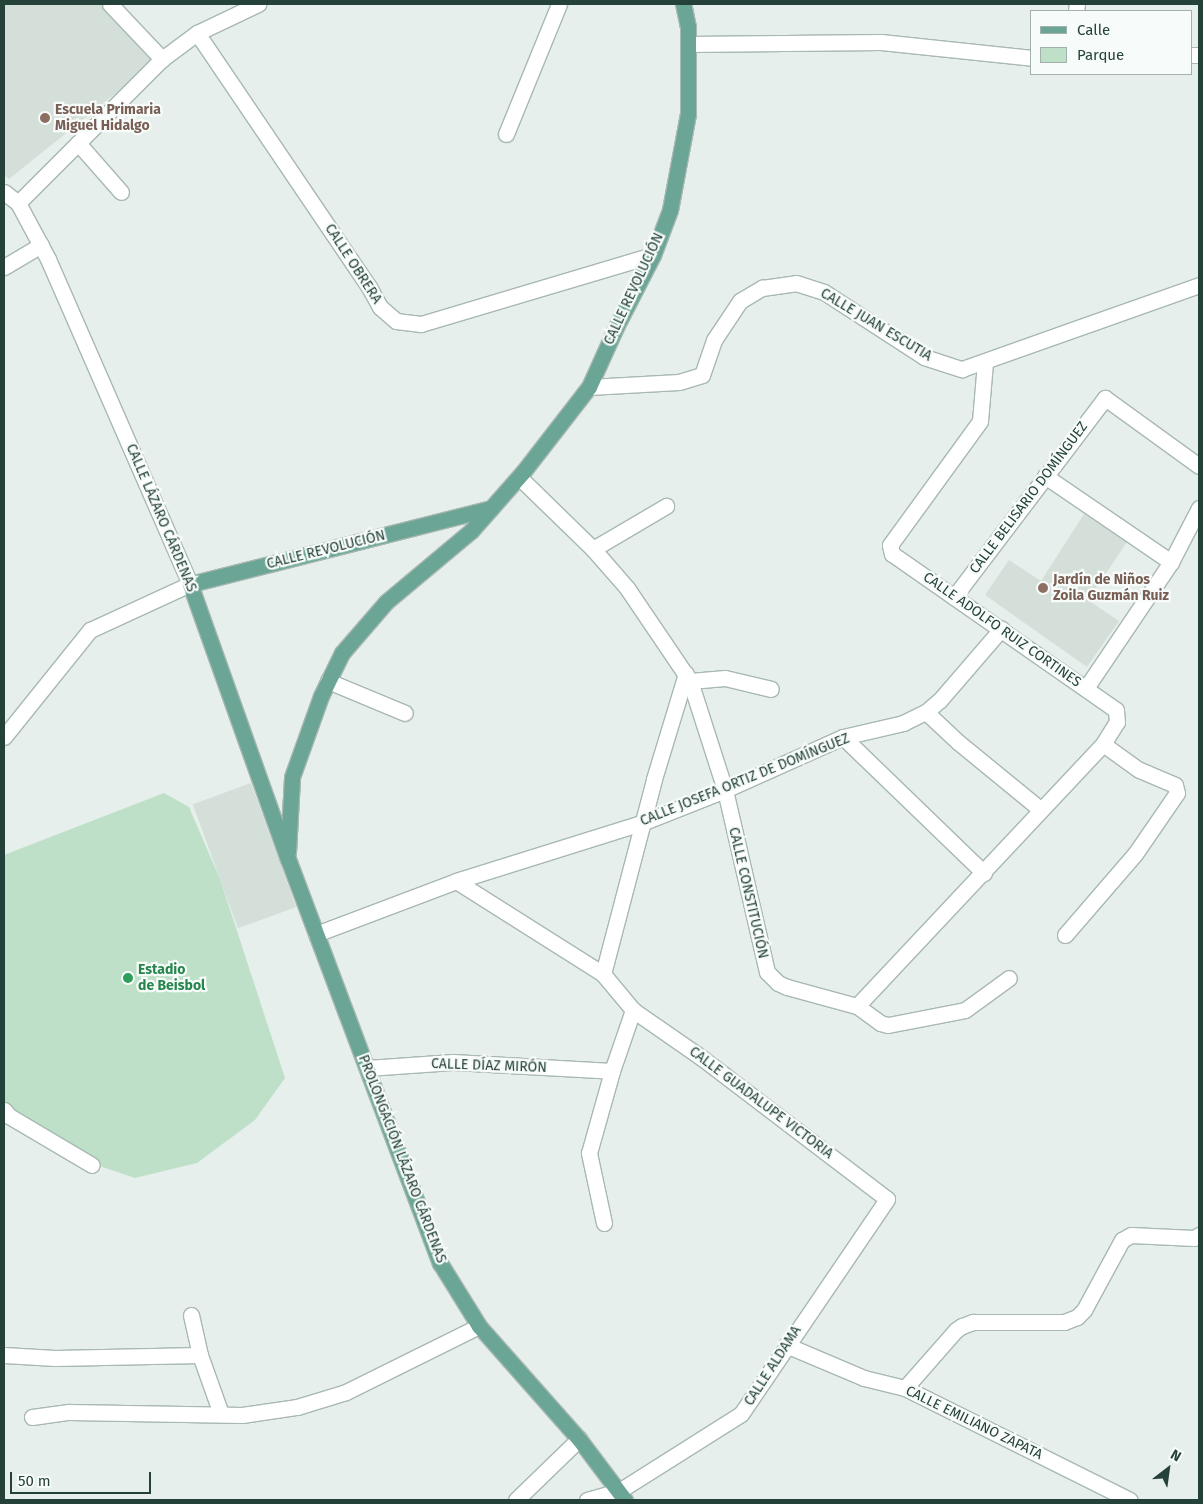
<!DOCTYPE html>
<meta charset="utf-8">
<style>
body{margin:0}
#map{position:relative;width:1203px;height:1504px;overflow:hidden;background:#e6efeb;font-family:"Fira Sans",sans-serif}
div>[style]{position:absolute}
.built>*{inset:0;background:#d4dfda;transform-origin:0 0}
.green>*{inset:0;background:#bfe0c8}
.roads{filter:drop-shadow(1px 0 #a8b8b2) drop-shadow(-1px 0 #a8b8b2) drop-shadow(0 1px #a8b8b2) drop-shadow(0 -1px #a8b8b2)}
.minor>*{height:15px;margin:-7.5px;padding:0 7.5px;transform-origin:7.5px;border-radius:7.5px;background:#fff}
.major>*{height:15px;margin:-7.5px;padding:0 7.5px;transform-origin:7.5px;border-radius:7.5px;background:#6aa596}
.dots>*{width:14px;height:14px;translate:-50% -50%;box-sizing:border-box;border:2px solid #f7fbf9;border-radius:50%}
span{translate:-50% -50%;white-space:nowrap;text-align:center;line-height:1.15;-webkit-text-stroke:4.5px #f7fbf9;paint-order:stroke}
.education-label{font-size:14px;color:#785e54;font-weight:700}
.left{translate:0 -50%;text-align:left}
.street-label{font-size:14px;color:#24423a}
.leisure-label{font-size:14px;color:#27864d;font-weight:700}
.frame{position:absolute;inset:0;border:5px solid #24423a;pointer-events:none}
.legend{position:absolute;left:1030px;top:10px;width:162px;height:65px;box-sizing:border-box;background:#f7fbf9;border:1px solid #a3b1ad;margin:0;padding:6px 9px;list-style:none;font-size:15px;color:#24423a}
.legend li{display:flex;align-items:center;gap:10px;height:25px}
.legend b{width:25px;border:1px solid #a3b1ad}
.north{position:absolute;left:1143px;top:1444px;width:50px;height:50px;-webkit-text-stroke:4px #f7fbf9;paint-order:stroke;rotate:30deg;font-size:14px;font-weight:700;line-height:20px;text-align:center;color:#24423a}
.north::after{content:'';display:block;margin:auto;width:18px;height:22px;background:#24423a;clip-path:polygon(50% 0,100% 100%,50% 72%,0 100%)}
.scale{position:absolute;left:10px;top:1472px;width:141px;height:22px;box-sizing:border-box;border:2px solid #24423a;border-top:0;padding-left:6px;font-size:15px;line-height:18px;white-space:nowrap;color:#24423a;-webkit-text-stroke:4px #f7fbf9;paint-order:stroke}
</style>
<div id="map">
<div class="built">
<i style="clip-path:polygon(4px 4px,105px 4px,157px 60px,9px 179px,4px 175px)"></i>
<i style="clip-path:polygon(1084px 514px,1127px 542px,1088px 600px,1119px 621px,1087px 667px,985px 595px,1009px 560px,1041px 581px)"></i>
<i style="left:251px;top:783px;width:132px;height:62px;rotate:70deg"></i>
</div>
<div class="green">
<i style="clip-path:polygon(164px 793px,189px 807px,220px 879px,285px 1078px,255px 1120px,197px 1163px,135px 1178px,49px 1149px,4px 1104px,4px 855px)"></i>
</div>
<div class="roads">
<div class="minor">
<i style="left:110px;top:4px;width:76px;rotate:46.6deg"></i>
<i style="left:1076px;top:11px;width:7px;rotate:-82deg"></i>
<i style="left:197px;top:33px;width:307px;rotate:55.9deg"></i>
<i style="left:369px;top:287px;width:23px;rotate:61deg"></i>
<i style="left:380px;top:307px;width:21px;rotate:41deg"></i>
<i style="left:396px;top:321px;width:25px;rotate:7deg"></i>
<i style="left:421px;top:324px;width:242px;rotate:-16.6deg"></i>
<i style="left:688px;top:44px;width:193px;rotate:-0.6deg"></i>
<i style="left:881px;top:42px;width:152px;rotate:6deg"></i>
<i style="left:1192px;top:55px;width:7px"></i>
<i style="left:506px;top:134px;width:140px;rotate:-67.8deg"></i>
<i style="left:78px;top:143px;width:65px;rotate:48.7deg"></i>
<i style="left:4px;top:192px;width:18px;rotate:38deg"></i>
<i style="left:18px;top:203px;width:64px;rotate:61.8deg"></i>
<i style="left:48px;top:259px;width:355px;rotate:66.4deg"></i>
<i style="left:190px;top:584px;width:110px;rotate:155.3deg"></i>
<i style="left:90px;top:630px;width:137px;rotate:128.8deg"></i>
<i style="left:18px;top:203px;width:204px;rotate:-45deg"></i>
<i style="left:162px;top:59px;width:44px;rotate:-36.6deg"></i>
<i style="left:197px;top:33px;width:68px;rotate:-25.4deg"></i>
<i style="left:4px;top:267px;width:43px;rotate:-30.7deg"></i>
<i style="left:589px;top:387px;width:90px;rotate:-3.2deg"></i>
<i style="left:679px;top:382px;width:24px;rotate:-17deg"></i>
<i style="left:702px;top:375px;width:37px;rotate:-71deg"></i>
<i style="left:714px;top:340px;width:47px;rotate:-56.3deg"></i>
<i style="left:740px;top:301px;width:26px;rotate:-31deg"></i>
<i style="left:762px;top:288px;width:34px;rotate:-8deg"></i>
<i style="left:796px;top:283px;width:29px;rotate:18deg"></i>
<i style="left:824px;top:292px;width:119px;rotate:33deg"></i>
<i style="left:924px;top:357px;width:40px;rotate:18deg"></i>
<i style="left:962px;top:369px;width:251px;rotate:-19.5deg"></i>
<i style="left:1045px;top:476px;width:153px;rotate:34.3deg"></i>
<i style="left:519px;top:477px;width:103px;rotate:44.2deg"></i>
<i style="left:593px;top:549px;width:52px;rotate:48.9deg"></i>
<i style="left:627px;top:588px;width:112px;rotate:55.9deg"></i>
<i style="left:690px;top:681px;width:114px;rotate:72.2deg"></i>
<i style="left:725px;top:790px;width:187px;rotate:77deg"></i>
<i style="left:767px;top:972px;width:16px;rotate:45deg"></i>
<i style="left:778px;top:983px;width:10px;rotate:24deg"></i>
<i style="left:787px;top:987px;width:73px;rotate:15.2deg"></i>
<i style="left:857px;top:1006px;width:29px;rotate:36deg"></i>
<i style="left:880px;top:1023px;width:8px;rotate:14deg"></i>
<i style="left:888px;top:1025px;width:78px;rotate:-11deg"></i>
<i style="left:965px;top:1010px;width:54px;rotate:-36deg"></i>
<i style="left:593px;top:549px;width:85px;rotate:-30.5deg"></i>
<i style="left:954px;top:597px;width:250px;rotate:-52.8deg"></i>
<i style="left:1105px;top:398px;width:116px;rotate:35.9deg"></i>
<i style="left:328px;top:681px;width:83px;rotate:22.6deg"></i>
<i style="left:690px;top:681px;width:35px;rotate:-5deg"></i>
<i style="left:725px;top:678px;width:47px;rotate:13.4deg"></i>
<i style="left:1086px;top:688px;width:152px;rotate:-56deg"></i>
<i style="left:1171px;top:562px;width:61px;rotate:-62.6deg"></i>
<i style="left:926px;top:712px;width:44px;rotate:43.2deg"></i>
<i style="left:958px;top:742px;width:106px;rotate:39.3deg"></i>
<i style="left:843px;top:737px;width:196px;rotate:44deg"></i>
<i style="left:456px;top:881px;width:174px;rotate:32.3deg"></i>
<i style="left:316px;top:934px;width:150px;rotate:-20.7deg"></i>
<i style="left:456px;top:881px;width:197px;rotate:-17.4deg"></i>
<i style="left:644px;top:822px;width:87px;rotate:-21.6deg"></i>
<i style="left:725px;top:790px;width:129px;rotate:-24.2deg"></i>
<i style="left:843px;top:737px;width:62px;rotate:-13.1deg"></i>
<i style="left:903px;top:723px;width:25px;rotate:-26deg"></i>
<i style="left:926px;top:712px;width:18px;rotate:-41deg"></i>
<i style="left:940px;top:700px;width:94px;rotate:-49.3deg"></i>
<i style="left:1065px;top:935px;width:107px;rotate:-49.2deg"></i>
<i style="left:1135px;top:854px;width:74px;rotate:-55.5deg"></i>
<i style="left:1177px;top:793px;width:8px;rotate:-104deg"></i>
<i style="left:1175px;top:785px;width:39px;rotate:-157deg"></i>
<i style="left:1139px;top:770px;width:44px;rotate:-144.2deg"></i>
<i style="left:857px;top:1006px;width:359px;rotate:-46.8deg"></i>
<i style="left:1103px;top:744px;width:26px;rotate:-58deg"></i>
<i style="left:1117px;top:722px;width:12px;rotate:-95deg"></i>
<i style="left:1116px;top:710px;width:273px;rotate:-145.1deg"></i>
<i style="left:892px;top:554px;width:9px;rotate:-103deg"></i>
<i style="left:890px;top:545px;width:153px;rotate:-54deg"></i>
<i style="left:980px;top:421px;width:58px;rotate:-85.1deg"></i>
<i style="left:367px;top:1068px;width:86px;rotate:-4deg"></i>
<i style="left:453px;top:1062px;width:159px;rotate:3.2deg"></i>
<i style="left:4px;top:1110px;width:8px;rotate:50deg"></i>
<i style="left:9px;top:1116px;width:96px;rotate:30.6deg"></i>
<i style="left:604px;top:1223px;width:72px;rotate:-102.1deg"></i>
<i style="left:589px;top:1153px;width:85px;rotate:-74.3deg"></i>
<i style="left:612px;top:1071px;width:65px;rotate:-71deg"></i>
<i style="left:191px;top:1315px;width:41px;rotate:77.3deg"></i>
<i style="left:200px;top:1355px;width:63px;rotate:70.4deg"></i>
<i style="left:786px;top:1345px;width:85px;rotate:22.9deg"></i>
<i style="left:864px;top:1378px;width:42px;rotate:13.7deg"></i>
<i style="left:905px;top:1388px;width:251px;rotate:26.5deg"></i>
<i style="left:4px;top:1355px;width:51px;rotate:3.4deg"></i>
<i style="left:55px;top:1358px;width:145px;rotate:-1.2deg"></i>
<i style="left:905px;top:1388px;width:77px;rotate:-48.7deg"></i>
<i style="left:956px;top:1330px;width:7px;rotate:-34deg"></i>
<i style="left:962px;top:1326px;width:12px;rotate:-20deg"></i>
<i style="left:973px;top:1322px;width:91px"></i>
<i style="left:1064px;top:1322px;width:14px;rotate:-21deg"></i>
<i style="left:1077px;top:1317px;width:10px;rotate:-45deg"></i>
<i style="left:1084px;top:1310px;width:80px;rotate:-61.5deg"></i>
<i style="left:1122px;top:1240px;width:10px;rotate:-29deg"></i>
<i style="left:1131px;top:1235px;width:63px;rotate:2.7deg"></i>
<i style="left:1194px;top:1238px;width:6px;rotate:-31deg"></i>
<i style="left:32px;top:1417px;width:37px;rotate:-8deg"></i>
<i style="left:69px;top:1412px;width:173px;rotate:1deg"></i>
<i style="left:242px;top:1415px;width:56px;rotate:-8.3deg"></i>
<i style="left:297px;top:1407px;width:51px;rotate:-17deg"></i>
<i style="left:346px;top:1392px;width:148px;rotate:-26.4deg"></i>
<i style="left:516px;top:1500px;width:88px;rotate:-44.1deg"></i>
<i style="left:587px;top:1500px;width:33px;rotate:-16deg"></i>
<i style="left:619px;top:1491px;width:144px;rotate:-32.3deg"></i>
<i style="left:741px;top:1414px;width:260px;rotate:-55.8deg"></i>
<i style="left:887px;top:1199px;width:233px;rotate:-142.7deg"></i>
<i style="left:702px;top:1058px;width:84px;rotate:-145.2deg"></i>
<i style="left:633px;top:1010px;width:47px;rotate:-129.8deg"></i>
<i style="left:603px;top:974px;width:202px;rotate:-75.3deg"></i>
<i style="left:654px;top:779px;width:110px;rotate:-73.1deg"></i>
</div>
<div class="major">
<i style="left:491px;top:508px;width:310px;rotate:165.8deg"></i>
<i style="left:190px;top:584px;width:292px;rotate:70.4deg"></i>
<i style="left:288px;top:859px;width:432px;rotate:69.4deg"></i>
<i style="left:440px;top:1263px;width:74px;rotate:58.2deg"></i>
<i style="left:479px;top:1326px;width:151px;rotate:48.5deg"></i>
<i style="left:579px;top:1439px;width:76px;rotate:53deg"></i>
<i style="left:288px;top:852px;width:75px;rotate:-86.9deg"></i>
<i style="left:292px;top:777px;width:86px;rotate:-70.3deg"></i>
<i style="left:321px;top:696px;width:48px;rotate:-64deg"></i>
<i style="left:342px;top:653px;width:67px;rotate:-49.2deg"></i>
<i style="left:386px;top:602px;width:111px;rotate:-39.9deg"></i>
<i style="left:471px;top:531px;width:79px;rotate:-48.6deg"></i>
<i style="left:523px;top:472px;width:108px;rotate:-52.2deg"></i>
<i style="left:589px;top:387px;width:68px;rotate:-65.7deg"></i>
<i style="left:617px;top:325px;width:79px;rotate:-62.8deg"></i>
<i style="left:653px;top:255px;width:48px;rotate:-69.3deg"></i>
<i style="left:670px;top:210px;width:98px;rotate:-79.4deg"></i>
<i style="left:688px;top:114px;width:87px;rotate:-90deg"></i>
<i style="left:688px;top:27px;width:24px;rotate:-102deg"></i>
</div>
</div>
<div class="dots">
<i style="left:45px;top:118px;background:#8d6e63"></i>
<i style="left:1043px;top:588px;background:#8d6e63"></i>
<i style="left:128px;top:978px;background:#2e9e5b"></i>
</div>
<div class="education-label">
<span class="left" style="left:55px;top:118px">Escuela Primaria<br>Miguel Hidalgo</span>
<span class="left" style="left:1053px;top:588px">Jardín de Niños<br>Zoila Guzmán Ruiz</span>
</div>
<div class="street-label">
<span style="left:353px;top:264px;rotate:57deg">CALLE OBRERA</span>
<span style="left:634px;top:289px;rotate:-65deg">CALLE REVOLUCIÓN</span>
<span style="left:876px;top:325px;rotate:31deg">CALLE JUAN ESCUTIA</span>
<span style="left:1029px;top:498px;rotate:-53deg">CALLE BELISARIO DOMÍNGUEZ</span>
<span style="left:161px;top:518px;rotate:67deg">CALLE LÁZARO CÁRDENAS</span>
<span style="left:326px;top:550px;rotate:-14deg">CALLE REVOLUCIÓN</span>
<span style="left:1002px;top:630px;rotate:35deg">CALLE ADOLFO RUIZ CORTINES</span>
<span style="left:745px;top:780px;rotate:-22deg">CALLE JOSEFA ORTIZ DE DOMÍNGUEZ</span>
<span style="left:748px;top:893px;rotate:77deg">CALLE CONSTITUCIÓN</span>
<span style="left:489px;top:1066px;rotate:2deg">CALLE DÍAZ MIRÓN</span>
<span style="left:761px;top:1103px;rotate:37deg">CALLE GUADALUPE VICTORIA</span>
<span style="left:402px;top:1159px;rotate:69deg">PROLONGACIÓN LÁZARO CÁRDENAS</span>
<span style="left:773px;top:1366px;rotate:-57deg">CALLE ALDAMA</span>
<span style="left:974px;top:1423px;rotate:26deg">CALLE EMILIANO ZAPATA</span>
</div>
<div class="leisure-label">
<span class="left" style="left:138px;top:978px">Estadio<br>de Beisbol</span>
</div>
<div class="frame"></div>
<ul class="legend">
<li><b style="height:6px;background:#6aa596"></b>Calle</li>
<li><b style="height:14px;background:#bfe0c8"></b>Parque</li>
</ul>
<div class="north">N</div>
<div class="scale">50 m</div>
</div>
